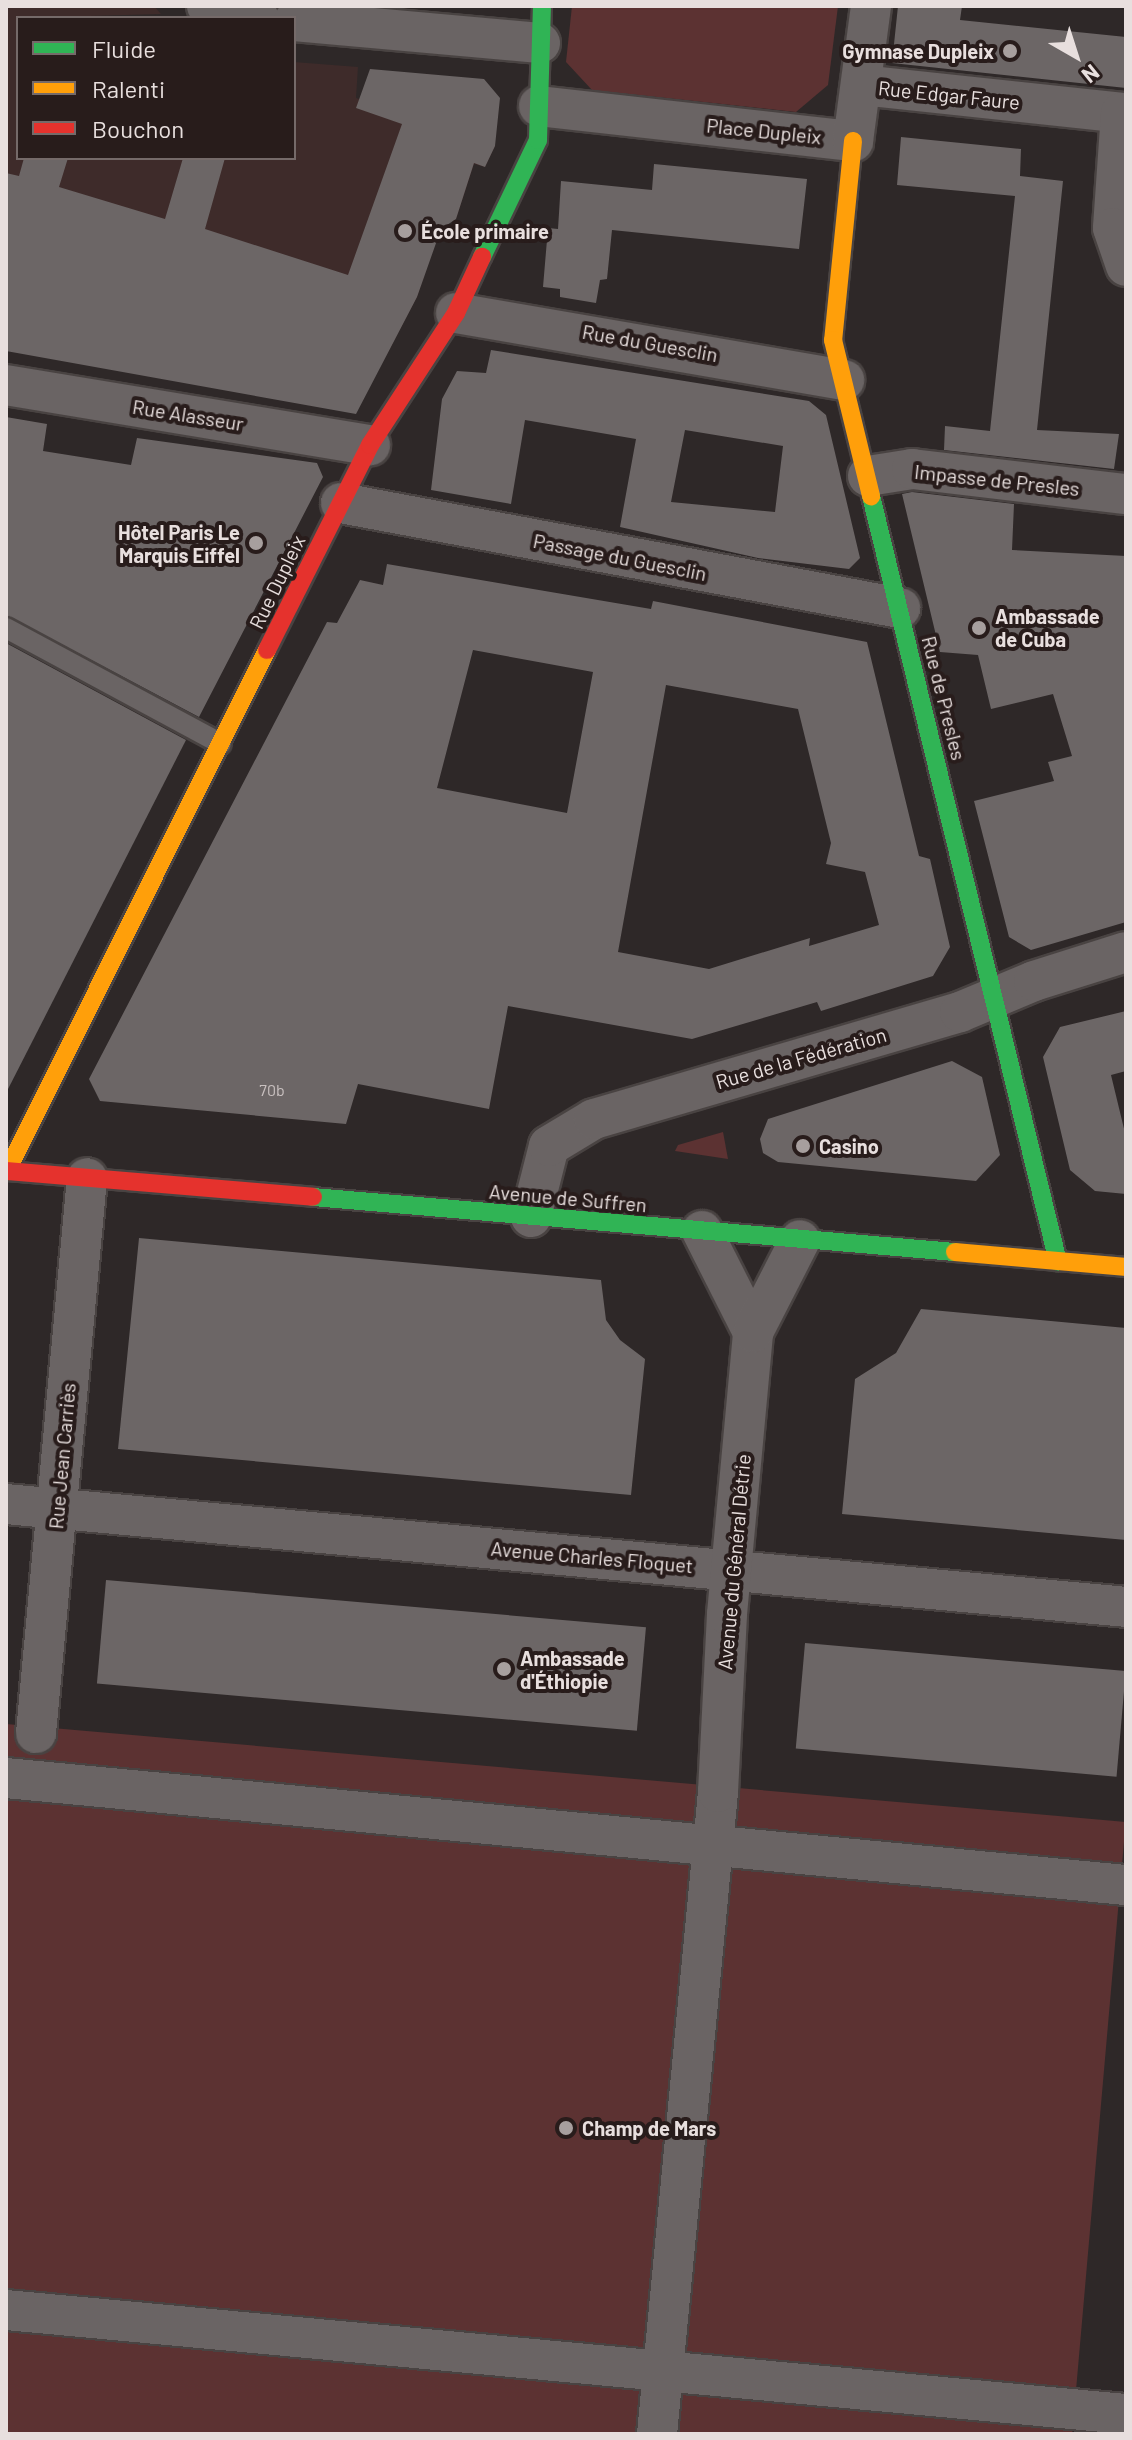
<!DOCTYPE html>
<meta charset="utf-8">
<style>
body{margin:0}
#map{position:relative;width:1132px;height:2440px;overflow:hidden;background:#2e2828;font-family:Barlow,sans-serif}
div>[style]{position:absolute}
.built>*{inset:0;background:#3e2b2a}
.green>*{inset:0;background:#5c3232;transform-origin:0 0}
.building>*{inset:0;background:#6c6666;transform-origin:0 0}
.roads{filter:drop-shadow(2px 0 #494342) drop-shadow(-2px 0 #494342) drop-shadow(0 2px #494342) drop-shadow(0 -2px #494342)}
.lane>*{height:20px;margin:-10px;padding:0 10px;transform-origin:10px;border-radius:10px;background:#6a6464}
.street>*{height:40px;margin:-20px;padding:0 20px;transform-origin:20px;border-radius:20px;background:#6a6464}
.fast>*{height:18px;margin:-9px;padding:0 9px;transform-origin:9px;border-radius:9px;background:#30b455}
.slow>*{height:18px;margin:-9px;padding:0 9px;transform-origin:9px;border-radius:9px;background:#ff9f0a}
.jam>*{height:18px;margin:-9px;padding:0 9px;transform-origin:9px;border-radius:9px;background:#e5322d}
.dots>*{width:22px;height:22px;translate:-50% -50%;box-sizing:border-box;border:4px solid #281c1b;border-radius:50%}
span{translate:-50% -50%;white-space:nowrap;text-align:center;line-height:1.15;-webkit-text-stroke:8px #281c1b;paint-order:stroke}
.number-label{font-size:16px;color:#c9c1c0}
.number-label span{-webkit-text-stroke-width:0}
.poi-label{font-size:20px;color:#e8dfde;font-weight:700}
.right{translate:-100% -50%;text-align:right}
.left{translate:0 -50%;text-align:left}
.street-label{font-size:20px;color:#e8dfde}
.frame{position:absolute;inset:0;border:8px solid #e8dfde;pointer-events:none}
.legend{position:absolute;left:16px;top:16px;width:280px;height:144px;box-sizing:border-box;background:#281c1b;border:2px solid #756a69;margin:0;padding:10px 14px;list-style:none;font-size:24px;color:#e8dfde}
.legend li{display:flex;align-items:center;gap:16px;height:40px}
.legend b{width:40px;border:2px solid #756a69}
.north{position:absolute;left:1036px;top:16px;width:80px;height:80px;-webkit-text-stroke:6px #281c1b;paint-order:stroke;rotate:141deg;font-size:22px;font-weight:700;line-height:32px;text-align:center;color:#e8dfde}
.north::after{content:'';display:block;margin:auto;width:28px;height:36px;background:#e8dfde;clip-path:polygon(50% 0,100% 100%,50% 72%,0 100%)}
</style>
<div id="map">
<div class="built">
<i style="clip-path:polygon(6px 6px,154px 6px,161px 14px,18px 18px,18px 158px,294px 158px,294px 62px,358px 67px,356px 98px,495px 146px,485px 167px,474px 164px,456px 219px,443px 220px,417px 297px,387px 354px,6px 245px)"></i>
</div>
<div class="green">
<i style="clip-path:polygon(572px 6px,838px 6px,828px 85px,796px 112px,592px 90px,566px 62px)"></i>
<i style="clip-path:polygon(723px 1132px,728px 1159px,675px 1151px,678px 1145px)"></i>
<i style="left:6px;top:1724px;width:1124px;height:710px;rotate:5deg"></i>
</div>
<div class="building">
<i style="clip-path:polygon(898px 6px,962px 6px,960px 20px,1126px 37px,1126px 88px,892px 63px)"></i>
<i style="clip-path:polygon(370px 69px,484px 79px,500px 98px,495px 146px,485px 167px,474px 163px,456px 219px,441px 229px,417px 297px,356px 414px,6px 351px,6px 173px,19px 176px,24px 158px,68px 158px,59px 187px,165px 219px,183px 158px,225px 158px,205px 229px,348px 275px,402px 124px,356px 108px)"></i>
<i style="clip-path:polygon(901px 137px,1021px 149px,1020px 176px,1063px 181px,1037px 430px,1119px 434px,1114px 469px,944px 450px,945px 426px,990px 431px,1015px 196px,897px 185px)"></i>
<i style="clip-path:polygon(654px 164px,807px 179px,799px 249px,612px 230px,607px 279px,600px 280px,596px 303px,560px 297px,560px 289px,543px 287px,548px 228px,558px 229px,561px 181px,652px 190px)"></i>
<i style="clip-path:polygon(evenodd,491px 350px,809px 401px,826px 415px,860px 558px,849px 569px,758px 558px,620px 527px,636px 439px,525px 420px,511px 504px,431px 490px,442px 399px,457px 371px,486px 373px,491px 350px,685px 430px,783px 446px,775px 512px,671px 502px,685px 430px)"></i>
<i style="clip-path:polygon(6px 417px,47px 424px,43px 451px,131px 465px,137px 438px,317px 463px,323px 477px,199px 717px,6px 615px)"></i>
<i style="clip-path:polygon(912px 492px,1014px 504px,1012px 550px,1126px 556px,1126px 922px,1031px 950px,1009px 937px,974px 801px,1054px 781px,1048px 762px,1072px 756px,1053px 694px,991px 709px,978px 655px,940px 652px,902px 494px)"></i>
<i style="clip-path:polygon(evenodd,387px 564px,651px 609px,653px 601px,867px 642px,919px 856px,930px 859px,950px 947px,933px 976px,821px 1011px,817px 1002px,692px 1039px,508px 1006px,489px 1109px,358px 1084px,346px 1124px,100px 1101px,89px 1079px,327px 622px,337px 623px,360px 580px,383px 585px,387px 564px,473px 650px,593px 672px,567px 813px,437px 788px,473px 650px,387px 564px,666px 685px,798px 709px,831px 843px,826px 864px,865px 872px,879px 925px,809px 946px,810px 938px,709px 969px,618px 952px,666px 685px)"></i>
<i style="clip-path:polygon(6px 643px,186px 740px,6px 1093px)"></i>
<i style="clip-path:polygon(1126px 1011px,1126px 1071px,1111px 1075px,1126px 1137px,1126px 1194px,1095px 1191px,1070px 1170px,1043px 1057px,1060px 1027px)"></i>
<i style="clip-path:polygon(952px 1061px,982px 1077px,1000px 1155px,976px 1181px,778px 1162px,763px 1153px,760px 1139px,768px 1119px)"></i>
<i style="clip-path:polygon(139px 1238px,601px 1280px,606px 1320px,620px 1340px,645px 1359px,631px 1495px,118px 1449px)"></i>
<i style="clip-path:polygon(921px 1309px,1126px 1328px,1126px 1540px,842px 1514px,855px 1379px,896px 1353px)"></i>
<i style="left:106px;top:1580px;width:542px;height:104px;rotate:5deg"></i>
<i style="left:805px;top:1643px;width:322px;height:106px;rotate:5deg"></i>
</div>
<div class="roads">
<div class="lane">
<i style="left:6px;top:628px;width:244px;rotate:28.3deg"></i>
</div>
<div class="street">
<i style="left:207px;top:6px;width:53px;rotate:13deg"></i>
<i style="left:294px;top:21px;width:247px;rotate:5.1deg"></i>
<i style="left:861px;top:85px;width:262px;rotate:6.1deg"></i>
<i style="left:1121px;top:113px;width:115px;rotate:94deg"></i>
<i style="left:1113px;top:228px;width:40px;rotate:71.1deg"></i>
<i style="left:539px;top:106px;width:316px;rotate:6.4deg"></i>
<i style="left:853px;top:141px;width:136px;rotate:-82.4deg"></i>
<i style="left:456px;top:313px;width:394px;rotate:9.8deg"></i>
<i style="left:6px;top:385px;width:369px;rotate:9.4deg"></i>
<i style="left:868px;top:476px;width:45px;rotate:-9deg"></i>
<i style="left:912px;top:469px;width:215px;rotate:6.7deg"></i>
<i style="left:341px;top:503px;width:569px;rotate:10.64deg"></i>
<i style="left:531px;top:1217px;width:73px;rotate:-75.8deg"></i>
<i style="left:549px;top:1146px;width:52px;rotate:-31deg"></i>
<i style="left:594px;top:1119px;width:381px;rotate:-16.3deg"></i>
<i style="left:960px;top:1012px;width:80px;rotate:-22.7deg"></i>
<i style="left:1034px;top:981px;width:96px;rotate:-17.5deg"></i>
<i style="left:702px;top:1231px;width:113px;rotate:63.2deg"></i>
<i style="left:6px;top:1504px;width:1125px;rotate:5.25deg"></i>
<i style="left:36px;top:1733px;width:557px;rotate:-84.75deg"></i>
<i style="left:6px;top:1778px;width:1125px;rotate:5.46deg"></i>
<i style="left:6px;top:2310px;width:1125px;rotate:5.31deg"></i>
<i style="left:657px;top:2434px;width:645px;rotate:-84.57deg"></i>
<i style="left:718px;top:1792px;width:178px;rotate:-87.1deg"></i>
<i style="left:727px;top:1614px;width:283px;rotate:-84.7deg"></i>
<i style="left:753px;top:1332px;width:103px;rotate:-62.9deg"></i>
</div>
<div class="fast">
<i style="left:482px;top:257px;width:130px;rotate:-64.4deg"></i>
<i style="left:538px;top:140px;width:134px;rotate:-88.3deg"></i>
<i style="left:871px;top:496px;width:788px;rotate:76.28deg"></i>
<i style="left:313px;top:1197px;width:644px;rotate:4.9deg"></i>
</div>
<div class="slow">
<i style="left:853px;top:141px;width:200px;rotate:95.7deg"></i>
<i style="left:833px;top:340px;width:161px;rotate:76.3deg"></i>
<i style="left:7px;top:1171px;width:582px;rotate:-63.48deg"></i>
<i style="left:955px;top:1252px;width:172px;rotate:5deg"></i>
</div>
<div class="jam">
<i style="left:267px;top:650px;width:229px;rotate:-63.3deg"></i>
<i style="left:370px;top:445px;width:158px;rotate:-56.9deg"></i>
<i style="left:456px;top:313px;width:62px;rotate:-65.1deg"></i>
<i style="left:6px;top:1171px;width:308px;rotate:4.8deg"></i>
</div>
</div>
<div class="dots">
<i style="left:1010px;top:51px;background:#a79f9e"></i>
<i style="left:405px;top:231px;background:#a79f9e"></i>
<i style="left:256px;top:543px;background:#a79f9e"></i>
<i style="left:979px;top:628px;background:#a79f9e"></i>
<i style="left:803px;top:1146px;background:#a79f9e"></i>
<i style="left:504px;top:1669px;background:#a79f9e"></i>
<i style="left:566px;top:2128px;background:#a79f9e"></i>
</div>
<div class="number-label">
<span style="left:272px;top:1090px">70b</span>
</div>
<div class="poi-label">
<span class="right" style="left:994px;top:51px">Gymnase Dupleix</span>
<span class="left" style="left:421px;top:231px">École primaire</span>
<span class="right" style="left:240px;top:544px">Hôtel Paris Le<br>Marquis Eiffel</span>
<span class="left" style="left:995px;top:628px">Ambassade<br>de Cuba</span>
<span class="left" style="left:819px;top:1146px">Casino</span>
<span class="left" style="left:520px;top:1670px">Ambassade<br>d'Éthiopie</span>
<span class="left" style="left:582px;top:2128px">Champ de Mars</span>
</div>
<div class="street-label">
<span style="left:949px;top:95px;rotate:6deg">Rue Edgar Faure</span>
<span style="left:764px;top:131px;rotate:6deg">Place Dupleix</span>
<span style="left:650px;top:343px;rotate:10deg">Rue du Guesclin</span>
<span style="left:188px;top:415px;rotate:9deg">Rue Alasseur</span>
<span style="left:997px;top:480px;rotate:6deg">Impasse de Presles</span>
<span style="left:620px;top:557px;rotate:11deg">Passage du Guesclin</span>
<span style="left:277px;top:582px;rotate:-64deg">Rue Dupleix</span>
<span style="left:944px;top:698px;rotate:76deg">Rue de Presles</span>
<span style="left:801px;top:1058px;rotate:-16deg">Rue de la Fédération</span>
<span style="left:568px;top:1198px;rotate:5deg">Avenue de Suffren</span>
<span style="left:62px;top:1456px;rotate:-85deg">Rue Jean Carriès</span>
<span style="left:592px;top:1557px;rotate:5deg">Avenue Charles Floquet</span>
<span style="left:734px;top:1562px;rotate:-85deg">Avenue du Général Détrie</span>
</div>
<div class="frame"></div>
<ul class="legend">
<li><b style="height:10px;background:#30b455"></b>Fluide</li>
<li><b style="height:10px;background:#ff9f0a"></b>Ralenti</li>
<li><b style="height:10px;background:#e5322d"></b>Bouchon</li>
</ul>
<div class="north">N</div>
</div>
